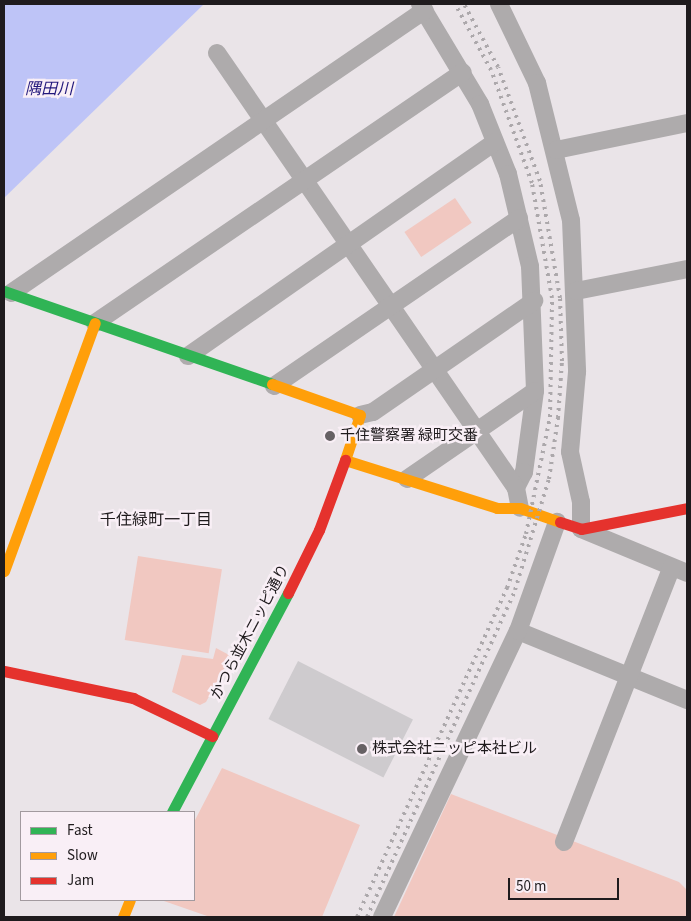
<!DOCTYPE html>
<meta charset="utf-8">
<style>
body{margin:0}
#map{position:relative;width:691px;height:921px;overflow:hidden;background:#eae4e8;font-family:"Source Sans 3","Noto Sans JP",sans-serif}
div>[style]{position:absolute}
.green>*{inset:0;background:#f1c8c1;transform-origin:0 0}
.water>*{inset:0;background:#bec4f7}
.building>*{inset:0;background:#cecbce;transform-origin:0 0}
.street>*{height:18px;margin:-9px;padding:0 9px;transform-origin:9px;border-radius:9px;background:#aeabac}
.fast>*{height:11px;margin:-5.5px;padding:0 5.5px;transform-origin:5.5px;border-radius:5.5px;background:#30b455}
.slow>*{height:11px;margin:-5.5px;padding:0 5.5px;transform-origin:5.5px;border-radius:5.5px;background:#ff9f0a}
.jam>*{height:11px;margin:-5.5px;padding:0 5.5px;transform-origin:5.5px;border-radius:5.5px;background:#e5322d}
.rail>*{height:4px;margin-top:-2px;transform-origin:0;background:repeating-linear-gradient(90deg,#aca8ab 0 2.5px,transparent 0 7.5px)}
.dots>*{width:14px;height:14px;translate:-50% -50%;box-sizing:border-box;border:2px solid #f9eff6;border-radius:50%}
span{translate:-50% -50%;white-space:nowrap;text-align:center;line-height:1.15;-webkit-text-stroke:5px #f9eff6;paint-order:stroke}
.poi-label{font-size:15px;color:#1f1b1d}
.left{translate:0 -50%;text-align:left}
.street-label{font-size:15px;color:#1f1b1d}
.water-label{font-size:16px;color:#21177b;font-style:italic}
.neighbourhood-label{font-size:16px;color:#1f1b1d}
.frame{position:absolute;inset:0;border:5px solid #1f1b1d;pointer-events:none}
.legend{position:absolute;left:20px;top:811px;width:175px;height:90px;box-sizing:border-box;background:#f9eff6;border:1px solid #a29a9f;margin:0;padding:6px 9px;list-style:none;font-size:15px;color:#1f1b1d}
.legend li{display:flex;align-items:center;gap:10px;height:25px}
.legend b{width:25px;border:1px solid #a29a9f}
.scale{position:absolute;left:508px;top:878px;width:111px;height:22px;box-sizing:border-box;border:2px solid #1f1b1d;border-top:0;padding-left:6px;font-size:15px;line-height:18px;white-space:nowrap;color:#1f1b1d;-webkit-text-stroke:4px #f9eff6;paint-order:stroke}
</style>
<div id="map">
<div class="green">
<i style="left:455px;top:198px;width:30px;height:61px;rotate:56deg"></i>
<i style="left:138px;top:556px;width:85px;height:85px;rotate:9deg"></i>
<i style="clip-path:polygon(216px 648px,231px 656px,206px 702px,200px 705px,172px 692px,182px 655px,213px 659px)"></i>
<i style="clip-path:polygon(222px 768px,360px 825px,322px 917px,210px 917px,161px 900px,194px 900px,194px 822px)"></i>
<i style="clip-path:polygon(451px 794px,679px 882px,687px 890px,687px 917px,394px 917px)"></i>
</div>
<div class="water">
<i style="clip-path:polygon(4px 4px,204px 4px,4px 198px)"></i>
</div>
<div class="building">
<i style="left:298px;top:661px;width:129px;height:65px;rotate:27deg"></i>
</div>
<div class="street">
<i style="left:420px;top:4px;width:117px;rotate:59deg"></i>
<i style="left:480px;top:104px;width:75px;rotate:68.2deg"></i>
<i style="left:508px;top:174px;width:95px;rotate:76.6deg"></i>
<i style="left:530px;top:266px;width:125px;rotate:87.7deg"></i>
<i style="left:535px;top:391px;width:82px;rotate:97.7deg"></i>
<i style="left:524px;top:472px;width:18px;rotate:117deg"></i>
<i style="left:499px;top:4px;width:88px;rotate:64.3deg"></i>
<i style="left:537px;top:83px;width:141px;rotate:76.1deg"></i>
<i style="left:571px;top:220px;width:152px;rotate:87.7deg"></i>
<i style="left:577px;top:372px;width:80px;rotate:95deg"></i>
<i style="left:570px;top:452px;width:51px;rotate:77.6deg"></i>
<i style="left:581px;top:502px;width:27px;rotate:90deg"></i>
<i style="left:581px;top:529px;width:115px;rotate:22.5deg"></i>
<i style="left:217px;top:53px;width:528px;rotate:55.5deg"></i>
<i style="left:516px;top:488px;width:20px;rotate:79deg"></i>
<i style="left:556px;top:150px;width:134px;rotate:-11.6deg"></i>
<i style="left:576px;top:291px;width:113px;rotate:-11.2deg"></i>
<i style="left:11px;top:293px;width:501px;rotate:-34.36deg"></i>
<i style="left:95px;top:323px;width:445px;rotate:-34.3deg"></i>
<i style="left:188px;top:356px;width:374px;rotate:-34.9deg"></i>
<i style="left:274px;top:386px;width:297px;rotate:-34.4deg"></i>
<i style="left:360px;top:415px;width:13px;rotate:-13deg"></i>
<i style="left:373px;top:412px;width:196px;rotate:-34.6deg"></i>
<i style="left:407px;top:479px;width:155px;rotate:-34.5deg"></i>
<i style="left:518px;top:631px;width:183px;rotate:22.2deg"></i>
<i style="left:564px;top:842px;width:295px;rotate:-68.6deg"></i>
<i style="left:382px;top:917px;width:317px;rotate:-64.6deg"></i>
<i style="left:518px;top:631px;width:116px;rotate:-70.3deg"></i>
</div>
<div class="fast">
<i style="left:4px;top:291px;width:284px;rotate:19.1deg"></i>
<i style="left:172px;top:812px;width:248px;rotate:-62.1deg"></i>
</div>
<div class="slow">
<i style="left:272px;top:384px;width:93px;rotate:19.4deg"></i>
<i style="left:360px;top:415px;width:47px;rotate:108.4deg"></i>
<i style="left:345px;top:460px;width:159px;rotate:17.5deg"></i>
<i style="left:497px;top:508px;width:23px"></i>
<i style="left:520px;top:508px;width:42px;rotate:19.3deg"></i>
<i style="left:4px;top:571px;width:264px;rotate:-69.9deg"></i>
<i style="left:123px;top:917px;width:18px;rotate:-68deg"></i>
</div>
<div class="jam">
<i style="left:560px;top:522px;width:22px;rotate:18deg"></i>
<i style="left:581px;top:529px;width:108px;rotate:-11.2deg"></i>
<i style="left:288px;top:593px;width:70px;rotate:-63.8deg"></i>
<i style="left:319px;top:530px;width:75px;rotate:-69.6deg"></i>
<i style="left:4px;top:671px;width:132px;rotate:11.8deg"></i>
<i style="left:133px;top:698px;width:88px;rotate:25.7deg"></i>
</div>
<div class="rail">
<i style="left:357px;top:917px;width:362px;rotate:-65.5deg"></i>
<i style="left:507px;top:588px;width:57px;rotate:-70.6deg"></i>
<i style="left:526px;top:534px;width:119px;rotate:-78.4deg"></i>
<i style="left:550px;top:417px;width:119px;rotate:-89deg"></i>
<i style="left:552px;top:298px;width:117px;rotate:-99.9deg"></i>
<i style="left:532px;top:183px;width:120px;rotate:-109.9deg"></i>
<i style="left:491px;top:70px;width:75px;rotate:-118.6deg"></i>
<i style="left:367px;top:917px;width:359px;rotate:-65.6deg"></i>
<i style="left:515px;top:590px;width:116px;rotate:-73deg"></i>
<i style="left:549px;top:479px;width:62px;rotate:-81.6deg"></i>
<i style="left:558px;top:418px;width:57px;rotate:-86deg"></i>
<i style="left:562px;top:361px;width:63px;rotate:-91.8deg"></i>
<i style="left:560px;top:298px;width:119px;rotate:-99.7deg"></i>
<i style="left:540px;top:181px;width:121px;rotate:-110.2deg"></i>
<i style="left:498px;top:67px;width:72px;rotate:-118.4deg"></i>
</div>
<div class="dots">
<i style="left:330px;top:436px;background:#666164"></i>
<i style="left:362px;top:749px;background:#666164"></i>
</div>
<div class="poi-label">
<span class="left" style="left:340px;top:436px">千住警察署 緑町交番</span>
<span class="left" style="left:372px;top:749px">株式会社ニッピ本社ビル</span>
</div>
<div class="street-label">
<span style="left:250px;top:632px;rotate:-62deg">かつら並木ニッピ通り</span>
</div>
<div class="water-label">
<span style="left:49px;top:89px">隅田川</span>
</div>
<div class="neighbourhood-label">
<span style="left:156px;top:520px">千住緑町一丁目</span>
</div>
<div class="frame"></div>
<ul class="legend">
<li><b style="height:6px;background:#30b455"></b>Fast</li>
<li><b style="height:6px;background:#ff9f0a"></b>Slow</li>
<li><b style="height:6px;background:#e5322d"></b>Jam</li>
</ul>
<div class="scale">50 m</div>
</div>
